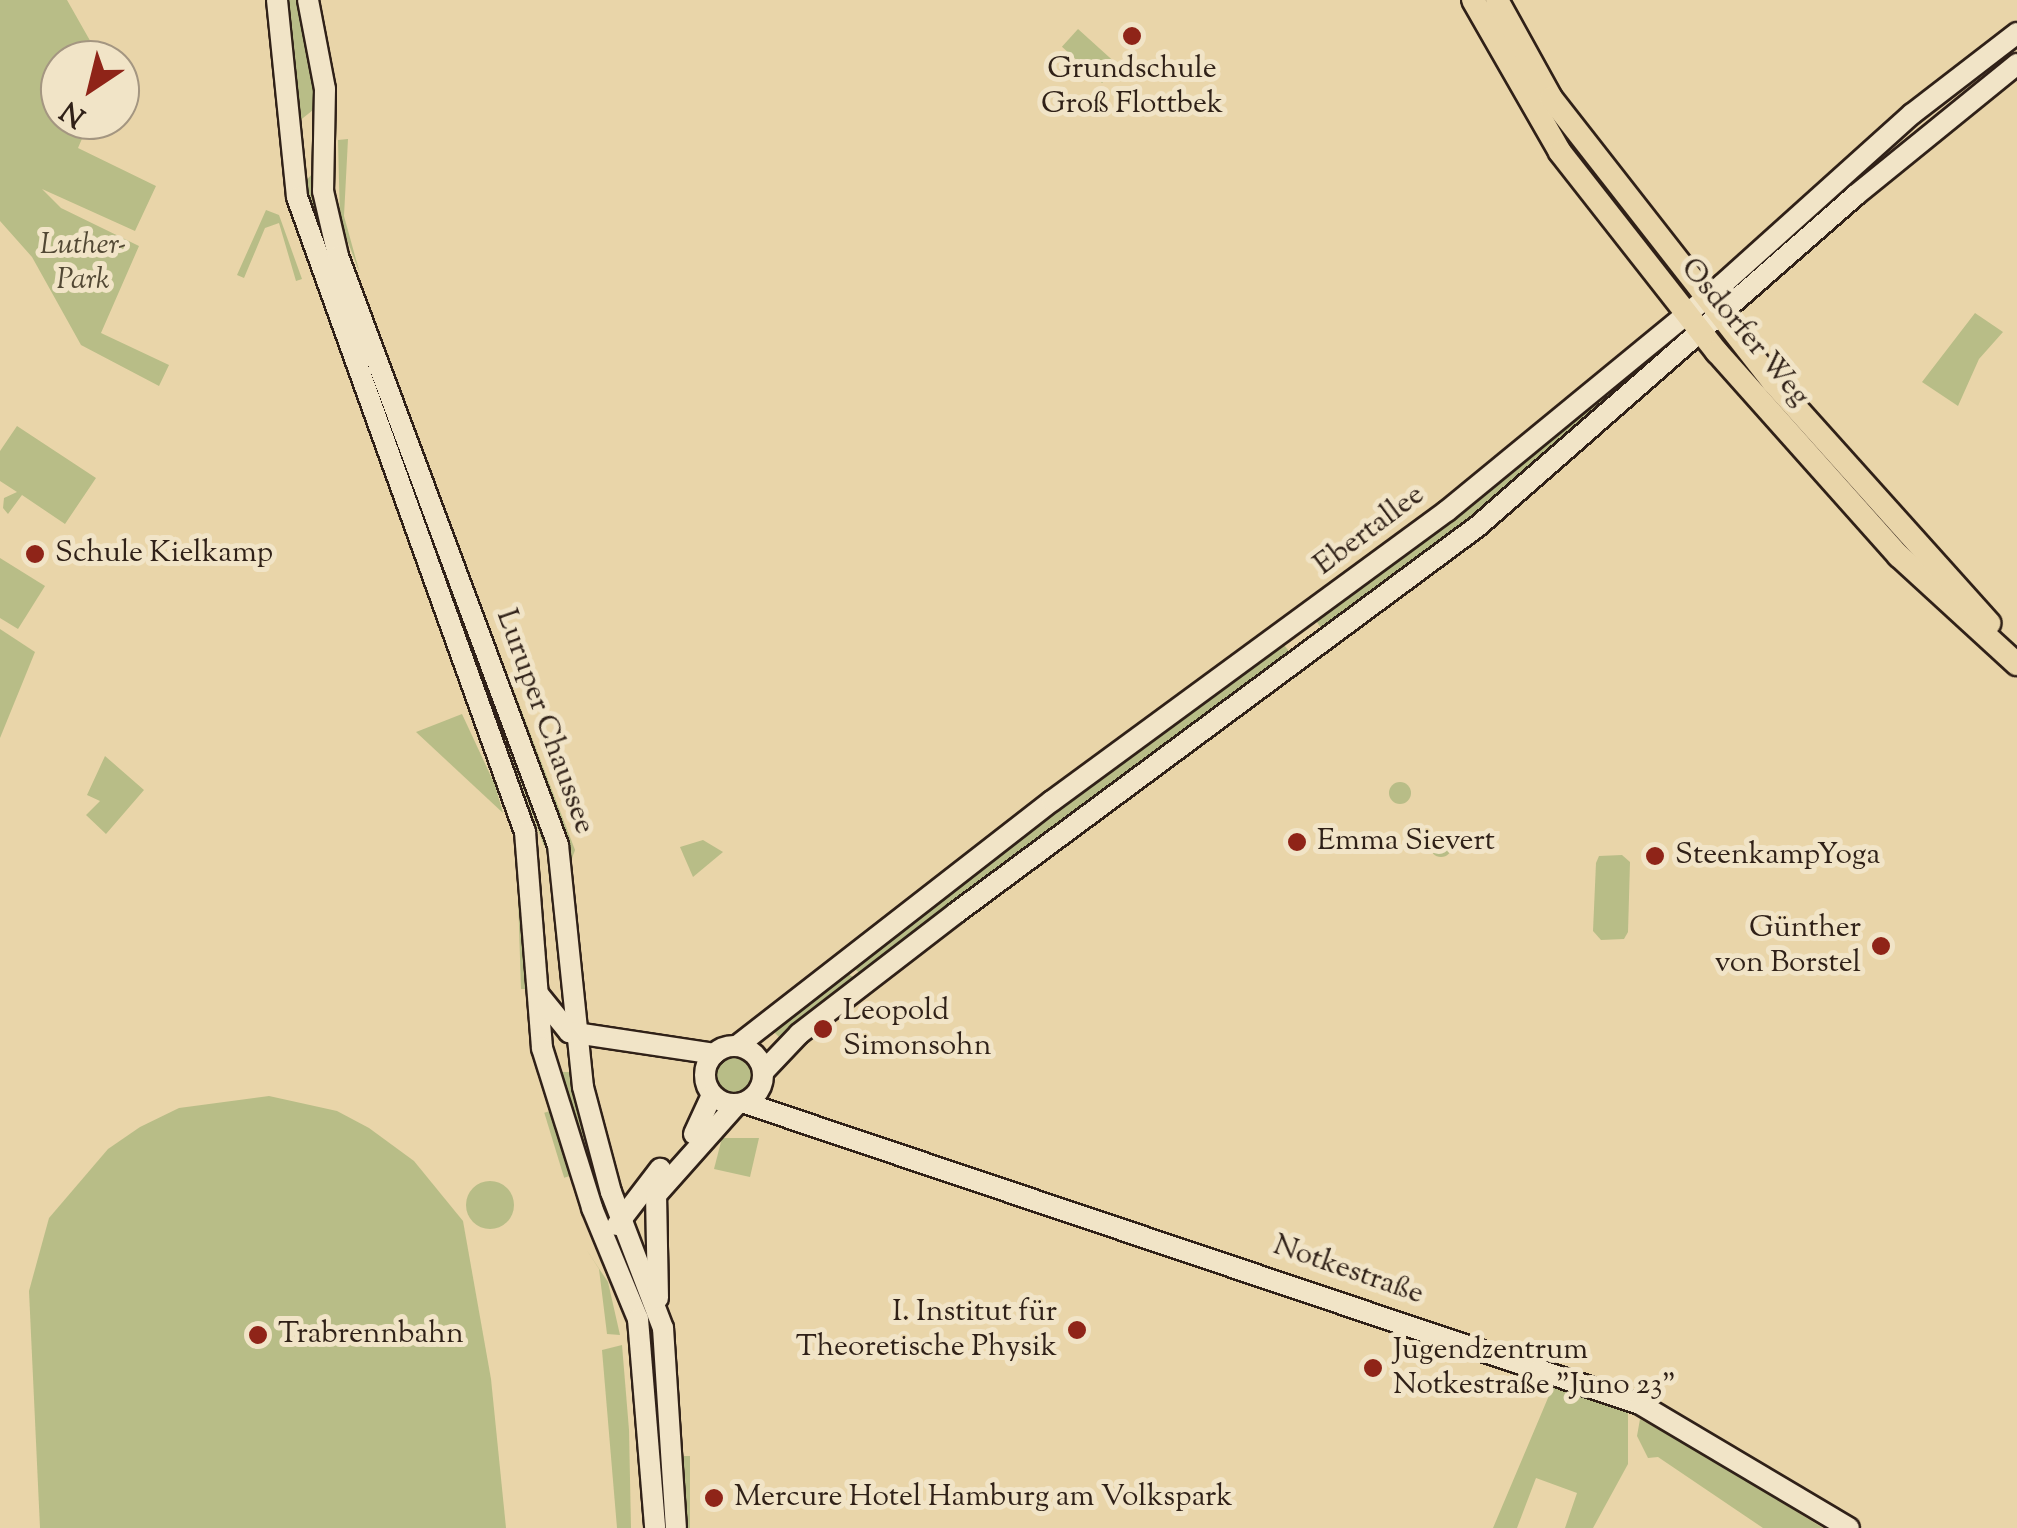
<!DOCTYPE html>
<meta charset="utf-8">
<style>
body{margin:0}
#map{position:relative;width:2017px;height:1528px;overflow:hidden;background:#e9d5a9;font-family:"Sorts Mill Goudy",serif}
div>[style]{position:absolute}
.green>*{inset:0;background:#b8bd87;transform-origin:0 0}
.round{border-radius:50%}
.roads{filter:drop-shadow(2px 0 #302118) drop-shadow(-2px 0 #302118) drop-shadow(0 2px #302118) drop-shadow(0 -2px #302118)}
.secondary>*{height:20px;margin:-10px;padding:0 10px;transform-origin:10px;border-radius:10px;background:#f1e4c7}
.secondary>.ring{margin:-10px;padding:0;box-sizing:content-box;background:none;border:20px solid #f1e4c7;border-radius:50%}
.primary>*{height:22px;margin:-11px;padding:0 11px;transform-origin:11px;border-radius:11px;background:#e9d5a9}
.dots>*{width:28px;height:28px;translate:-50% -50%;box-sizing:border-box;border:5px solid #f1e4c7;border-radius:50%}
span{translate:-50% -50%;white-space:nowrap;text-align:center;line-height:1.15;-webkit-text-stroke:10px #f1e4c7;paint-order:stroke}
.poi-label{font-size:30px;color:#302118}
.left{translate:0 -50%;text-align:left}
.right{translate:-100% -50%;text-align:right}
.park-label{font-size:30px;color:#524834;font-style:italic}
.street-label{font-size:30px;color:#302118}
.north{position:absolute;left:40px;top:40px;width:100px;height:100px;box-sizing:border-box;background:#f1e4c7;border:2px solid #a49681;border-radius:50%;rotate:215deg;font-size:28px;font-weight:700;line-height:40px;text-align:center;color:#302118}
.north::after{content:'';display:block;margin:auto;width:35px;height:45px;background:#8f2418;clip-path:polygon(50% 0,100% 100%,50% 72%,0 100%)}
</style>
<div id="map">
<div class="green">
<i style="clip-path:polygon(0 0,67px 0,101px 60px,60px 60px,60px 120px,90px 120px,78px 148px,156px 186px,135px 231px,42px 189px,61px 208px,139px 246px,101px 333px,169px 365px,159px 386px,81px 345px,32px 257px,0 221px)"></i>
<i style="clip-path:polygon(286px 0,302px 0,318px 106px,293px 126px)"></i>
<i style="left:1078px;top:29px;width:54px;height:24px;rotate:42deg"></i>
<i style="clip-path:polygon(348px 139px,344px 216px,360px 274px,340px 221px,338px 140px)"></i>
<i style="clip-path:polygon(315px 171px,547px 845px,544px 846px,301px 186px)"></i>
<i style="clip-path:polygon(266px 210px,279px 215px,302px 279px,296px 281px,279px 223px,265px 228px,244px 278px,237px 275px)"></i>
<i style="clip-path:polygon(1975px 313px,2003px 332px,1979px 359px,1958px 406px,1922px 382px)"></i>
<i style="clip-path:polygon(1676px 330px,1684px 340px,1627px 390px,1326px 635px,1314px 618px,1466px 508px)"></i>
<i style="clip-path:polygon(403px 401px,575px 850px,570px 864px,569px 864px)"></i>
<i style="clip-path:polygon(17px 426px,96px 478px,65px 524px,22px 495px,8px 514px,3px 508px,4px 498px,17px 492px,0 481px,0 451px)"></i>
<i style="clip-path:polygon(0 558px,45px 586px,18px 629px,0 618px)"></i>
<i style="clip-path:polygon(0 629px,35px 652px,0 738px)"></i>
<i style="clip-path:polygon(1284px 645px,1292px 655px,862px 975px,850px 965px)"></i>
<i style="clip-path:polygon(462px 714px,495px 785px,503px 813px,416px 732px)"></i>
<i style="clip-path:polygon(105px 756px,144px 790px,106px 834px,86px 815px,100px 801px,87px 795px)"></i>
<i class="round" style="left:1389px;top:782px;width:22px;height:22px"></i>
<i class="round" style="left:1430px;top:835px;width:22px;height:22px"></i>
<i style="clip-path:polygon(703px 840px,723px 852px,693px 877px,680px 847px)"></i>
<i style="clip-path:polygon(1622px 855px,1630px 862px,1628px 932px,1624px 939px,1601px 940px,1593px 931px,1596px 863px,1599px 856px)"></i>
<i style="clip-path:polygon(521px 895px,527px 989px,521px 989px,518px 897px)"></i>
<i style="clip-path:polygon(845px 972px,856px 979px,784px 1042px,769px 1027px)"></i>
<i class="round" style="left:715px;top:1056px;width:38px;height:38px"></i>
<i style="clip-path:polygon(555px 1072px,574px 1072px,604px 1193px,595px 1200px)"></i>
<i style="clip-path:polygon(269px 1096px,337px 1111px,369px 1128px,414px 1161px,463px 1221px,491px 1379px,506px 1528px,40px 1528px,29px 1291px,49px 1218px,108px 1149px,140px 1127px,179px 1108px)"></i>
<i style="left:550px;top:1111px;width:68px;height:6px;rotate:73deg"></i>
<i style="clip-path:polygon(722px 1138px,759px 1138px,750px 1177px,714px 1169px)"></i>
<i class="round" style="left:466px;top:1181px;width:48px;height:48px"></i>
<i style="clip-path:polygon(586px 1249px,608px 1282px,620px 1335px,607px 1334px,599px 1269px)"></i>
<i style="clip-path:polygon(622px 1345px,629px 1430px,631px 1528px,617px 1528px,602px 1350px)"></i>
<i style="clip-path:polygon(1553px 1386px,1628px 1411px,1628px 1464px,1593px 1528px,1565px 1528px,1577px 1493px,1536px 1478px,1517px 1528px,1493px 1528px)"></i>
<i style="clip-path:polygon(1640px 1419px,1718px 1463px,1823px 1528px,1763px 1528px,1658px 1457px,1648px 1458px,1637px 1436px)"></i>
<i style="left:684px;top:1456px;width:6px;height:72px"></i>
</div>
<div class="roads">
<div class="secondary">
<i style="left:277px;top:0;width:198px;rotate:84.2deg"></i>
<i style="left:297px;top:197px;width:675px;rotate:70.25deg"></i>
<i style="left:525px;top:832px;width:217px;rotate:85.5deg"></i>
<i style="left:542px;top:1048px;width:168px;rotate:72.6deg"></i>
<i style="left:592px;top:1208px;width:120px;rotate:67.5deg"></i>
<i style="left:638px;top:1319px;width:210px;rotate:85.3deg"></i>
<i style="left:308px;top:0;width:91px;rotate:79.2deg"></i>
<i style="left:325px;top:89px;width:102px;rotate:91.1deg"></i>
<i style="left:323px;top:191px;width:67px;rotate:77deg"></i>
<i style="left:338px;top:256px;width:629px;rotate:69.52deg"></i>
<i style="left:558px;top:845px;width:243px;rotate:84.1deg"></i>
<i style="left:583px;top:1087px;width:109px;rotate:75.1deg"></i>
<i style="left:611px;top:1192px;width:146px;rotate:69.1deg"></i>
<i style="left:663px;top:1328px;width:200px;rotate:86.3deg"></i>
<i style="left:539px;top:995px;width:48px;rotate:51deg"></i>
<i style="left:569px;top:1032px;width:147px;rotate:8.6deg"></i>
<i class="ring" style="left:705px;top:1046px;width:38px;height:38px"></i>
<i style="left:737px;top:1046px;width:399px;rotate:-37.9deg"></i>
<i style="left:1052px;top:801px;width:490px;rotate:-36.3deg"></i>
<i style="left:1447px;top:511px;width:357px;rotate:-39.4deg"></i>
<i style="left:1723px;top:284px;width:254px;rotate:-42deg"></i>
<i style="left:1912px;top:114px;width:133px;rotate:-37.6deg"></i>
<i style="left:763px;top:1072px;width:52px;rotate:-46.5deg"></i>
<i style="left:799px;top:1034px;width:198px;rotate:-37.6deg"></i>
<i style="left:956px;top:913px;width:650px;rotate:-36.55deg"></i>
<i style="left:1478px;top:526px;width:502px;rotate:-41.21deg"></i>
<i style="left:1856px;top:195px;width:208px;rotate:-39.1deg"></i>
<i style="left:745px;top:1103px;width:944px;rotate:18.59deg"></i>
<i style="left:1640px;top:1404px;width:243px;rotate:30.7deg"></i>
<i style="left:694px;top:1134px;width:43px;rotate:-65.2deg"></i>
<i style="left:617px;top:1225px;width:71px;rotate:-52.5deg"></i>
<i style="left:658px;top:1298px;width:103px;rotate:-91.1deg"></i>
<i style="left:656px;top:1195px;width:122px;rotate:-48.3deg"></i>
</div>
<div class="primary">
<i style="left:1473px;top:0;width:175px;rotate:60.2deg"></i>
<i style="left:1560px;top:152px;width:254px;rotate:51.9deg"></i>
<i style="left:1717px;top:352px;width:273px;rotate:48.3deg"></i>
<i style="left:1899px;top:556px;width:160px;rotate:42.5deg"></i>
<i style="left:1497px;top:0;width:112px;rotate:61.1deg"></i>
<i style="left:1551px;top:98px;width:360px;rotate:52deg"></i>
<i style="left:1773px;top:382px;width:324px;rotate:48.1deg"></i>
</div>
</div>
<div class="dots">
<i style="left:1132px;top:36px;background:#8f2418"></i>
<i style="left:35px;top:554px;background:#8f2418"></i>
<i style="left:1297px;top:842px;background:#8f2418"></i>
<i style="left:1655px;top:856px;background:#8f2418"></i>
<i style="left:1881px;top:946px;background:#8f2418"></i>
<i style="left:823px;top:1029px;background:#8f2418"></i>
<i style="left:1077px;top:1330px;background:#8f2418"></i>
<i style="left:258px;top:1335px;background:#8f2418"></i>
<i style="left:1373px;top:1368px;background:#8f2418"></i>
<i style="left:714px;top:1498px;background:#8f2418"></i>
</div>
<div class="poi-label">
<span style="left:1132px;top:87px">Grundschule<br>Groß Flottbek</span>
<span class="left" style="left:55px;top:554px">Schule Kielkamp</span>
<span class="left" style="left:1317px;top:842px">Emma Sievert</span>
<span class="left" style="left:1675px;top:856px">SteenkampYoga</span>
<span class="right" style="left:1861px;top:946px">Günther<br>von Borstel</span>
<span class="left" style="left:843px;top:1029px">Leopold<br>Simonsohn</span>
<span class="right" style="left:1057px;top:1330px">I. Institut für<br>Theoretische Physik</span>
<span class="left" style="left:278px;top:1335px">Trabrennbahn</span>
<span class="left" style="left:1393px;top:1368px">Jugendzentrum<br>Notkestraße "Juno 23"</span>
<span class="left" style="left:734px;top:1498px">Mercure Hotel Hamburg am Volkspark</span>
</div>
<div class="park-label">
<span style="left:83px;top:263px">Luther-<br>Park</span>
</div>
<div class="street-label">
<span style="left:1744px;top:333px;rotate:50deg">Osdorfer Weg</span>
<span style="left:1370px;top:531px;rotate:-37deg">Ebertallee</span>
<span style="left:544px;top:722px;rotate:70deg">Luruper Chaussee</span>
<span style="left:1348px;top:1271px;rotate:19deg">Notkestraße</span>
</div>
<div class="north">N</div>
</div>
